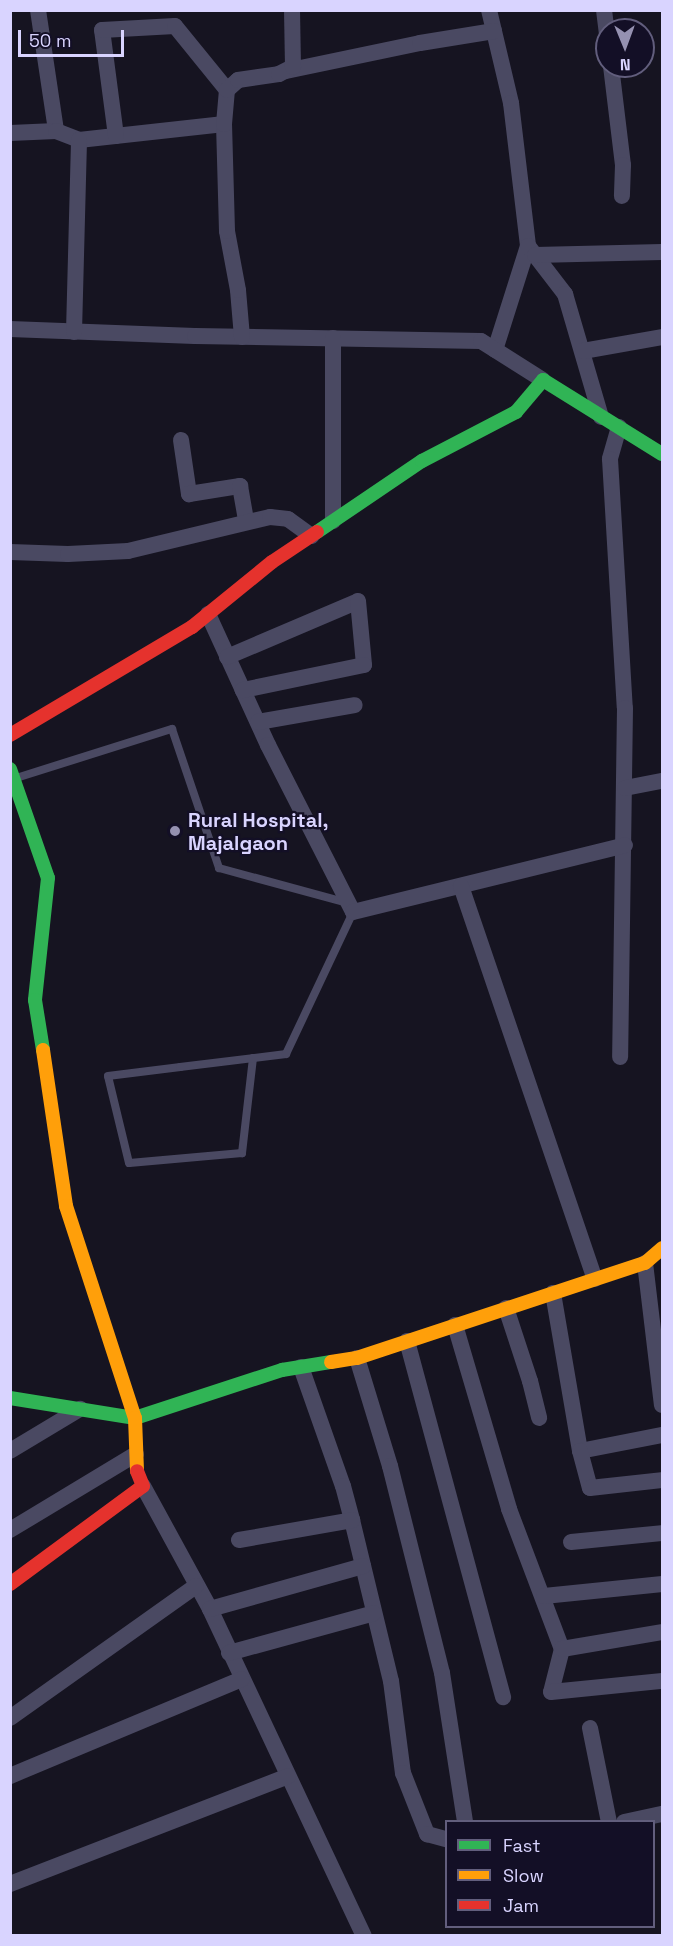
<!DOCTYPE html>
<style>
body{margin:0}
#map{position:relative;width:673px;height:1946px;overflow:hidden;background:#161421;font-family:"Space Grotesk",sans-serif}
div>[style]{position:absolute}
.lane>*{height:8px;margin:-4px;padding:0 4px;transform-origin:4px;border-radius:4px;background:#4a4962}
.street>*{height:16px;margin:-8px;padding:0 8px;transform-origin:8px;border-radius:8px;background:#4a4962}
.fast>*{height:14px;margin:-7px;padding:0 7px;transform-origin:7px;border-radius:7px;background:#30b455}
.slow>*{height:14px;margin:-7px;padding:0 7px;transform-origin:7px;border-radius:7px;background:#ff9f0a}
.jam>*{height:14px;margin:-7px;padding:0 7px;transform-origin:7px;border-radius:7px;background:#e5322d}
.dots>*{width:16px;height:16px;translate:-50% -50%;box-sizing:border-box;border:3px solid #130f26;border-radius:50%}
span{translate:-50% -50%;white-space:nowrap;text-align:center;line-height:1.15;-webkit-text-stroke:4.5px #130f26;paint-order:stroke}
.poi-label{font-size:20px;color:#d9d4ff;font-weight:700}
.left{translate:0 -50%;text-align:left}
.frame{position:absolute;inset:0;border:12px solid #d9d4ff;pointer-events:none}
.legend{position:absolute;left:445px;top:1820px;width:210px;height:108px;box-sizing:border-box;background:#130f26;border:2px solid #625e7d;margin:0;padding:8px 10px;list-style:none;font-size:18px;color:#d9d4ff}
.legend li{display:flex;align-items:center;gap:12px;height:30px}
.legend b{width:30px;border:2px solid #625e7d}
.north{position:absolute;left:595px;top:18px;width:60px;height:60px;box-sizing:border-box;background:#130f26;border:2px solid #625e7d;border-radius:50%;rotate:179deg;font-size:16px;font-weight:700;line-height:24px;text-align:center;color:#d9d4ff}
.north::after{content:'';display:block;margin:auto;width:21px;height:27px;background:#9591b1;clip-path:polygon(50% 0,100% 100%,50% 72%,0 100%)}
.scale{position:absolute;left:18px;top:30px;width:106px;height:27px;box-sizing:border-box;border:3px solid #d9d4ff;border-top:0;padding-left:8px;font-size:18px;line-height:21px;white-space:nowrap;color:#d9d4ff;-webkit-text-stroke:4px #130f26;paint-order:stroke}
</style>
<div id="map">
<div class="lane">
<i style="left:13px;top:779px;width:167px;rotate:-17.5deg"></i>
<i style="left:172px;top:729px;width:147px;rotate:71.3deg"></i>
<i style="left:219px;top:868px;width:134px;rotate:15.2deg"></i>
<i style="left:253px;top:1058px;width:96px;rotate:96.6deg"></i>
<i style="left:242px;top:1153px;width:113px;rotate:174.9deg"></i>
<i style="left:129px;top:1163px;width:89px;rotate:-103.6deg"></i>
<i style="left:108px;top:1076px;width:73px;rotate:-7.1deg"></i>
<i style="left:180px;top:1067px;width:107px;rotate:-7deg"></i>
<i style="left:286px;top:1054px;width:157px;rotate:-64.7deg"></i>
</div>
<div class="street">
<i style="left:38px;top:10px;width:122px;rotate:81.5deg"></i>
<i style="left:489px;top:10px;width:96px;rotate:76.7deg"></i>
<i style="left:511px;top:103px;width:144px;rotate:83.2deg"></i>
<i style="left:528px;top:246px;width:109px;rotate:107.6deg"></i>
<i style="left:604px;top:10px;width:24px;rotate:83deg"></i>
<i style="left:611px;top:66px;width:100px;rotate:83.1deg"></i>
<i style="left:623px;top:165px;width:31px;rotate:92deg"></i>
<i style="left:286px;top:71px;width:137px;rotate:-11.8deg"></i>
<i style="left:420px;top:43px;width:75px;rotate:-9.2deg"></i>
<i style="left:10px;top:133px;width:46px;rotate:-2.5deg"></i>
<i style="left:56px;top:131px;width:25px;rotate:21deg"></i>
<i style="left:79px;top:140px;width:146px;rotate:-6.3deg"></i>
<i style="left:116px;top:136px;width:107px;rotate:-97.5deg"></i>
<i style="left:102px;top:30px;width:73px;rotate:-3.1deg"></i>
<i style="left:175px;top:26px;width:82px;rotate:50.9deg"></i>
<i style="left:528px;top:246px;width:61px;rotate:52.4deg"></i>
<i style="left:565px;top:294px;width:128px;rotate:73.7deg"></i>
<i style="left:535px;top:255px;width:127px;rotate:-1.4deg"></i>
<i style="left:10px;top:329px;width:185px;rotate:2.2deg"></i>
<i style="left:195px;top:336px;width:286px;rotate:1deg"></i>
<i style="left:481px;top:341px;width:73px;rotate:32.2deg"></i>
<i style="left:74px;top:332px;width:192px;rotate:-88.5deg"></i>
<i style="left:242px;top:337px;width:47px;rotate:-94.9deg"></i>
<i style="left:238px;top:290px;width:60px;rotate:-100.6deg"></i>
<i style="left:227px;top:231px;width:107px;rotate:-91.6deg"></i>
<i style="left:224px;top:124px;width:34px;rotate:-85deg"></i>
<i style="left:227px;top:90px;width:15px;rotate:-42deg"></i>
<i style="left:238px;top:80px;width:41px;rotate:-8.3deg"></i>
<i style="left:279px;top:74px;width:16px;rotate:-27deg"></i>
<i style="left:293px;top:67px;width:57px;rotate:-91deg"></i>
<i style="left:583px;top:351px;width:80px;rotate:-10deg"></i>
<i style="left:619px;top:427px;width:33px;rotate:106deg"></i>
<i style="left:610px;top:459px;width:249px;rotate:86.6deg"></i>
<i style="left:625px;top:708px;width:349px;rotate:90.8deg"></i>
<i style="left:181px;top:440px;width:55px;rotate:81.6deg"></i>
<i style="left:189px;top:494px;width:52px;rotate:-8.9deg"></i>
<i style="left:240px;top:486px;width:36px;rotate:80deg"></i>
<i style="left:333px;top:521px;width:183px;rotate:-90deg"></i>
<i style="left:10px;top:552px;width:58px;rotate:2deg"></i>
<i style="left:68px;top:554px;width:60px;rotate:-2.9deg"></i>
<i style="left:128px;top:551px;width:146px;rotate:-13.5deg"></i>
<i style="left:270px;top:517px;width:18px;rotate:6deg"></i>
<i style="left:288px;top:519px;width:29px;rotate:36deg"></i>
<i style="left:208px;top:614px;width:144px;rotate:65.4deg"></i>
<i style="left:268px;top:745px;width:187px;rotate:63deg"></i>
<i style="left:353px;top:912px;width:280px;rotate:-13.8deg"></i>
<i style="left:227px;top:657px;width:142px;rotate:-23.1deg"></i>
<i style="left:358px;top:601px;width:64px;rotate:84.6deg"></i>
<i style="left:364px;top:665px;width:124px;rotate:168.3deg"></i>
<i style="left:258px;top:722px;width:98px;rotate:-9.9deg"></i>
<i style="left:625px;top:788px;width:38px;rotate:-11deg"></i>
<i style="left:461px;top:886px;width:415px;rotate:71.2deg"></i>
<i style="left:645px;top:1263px;width:143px;rotate:83.2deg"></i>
<i style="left:553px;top:1293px;width:160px;rotate:80.3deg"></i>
<i style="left:580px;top:1451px;width:84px;rotate:-11deg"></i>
<i style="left:506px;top:1308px;width:77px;rotate:71.8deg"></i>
<i style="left:530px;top:1381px;width:38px;rotate:76deg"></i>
<i style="left:455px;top:1325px;width:192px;rotate:73.6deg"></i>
<i style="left:509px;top:1509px;width:150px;rotate:69.3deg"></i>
<i style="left:562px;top:1649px;width:44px;rotate:104.3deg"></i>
<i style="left:551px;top:1692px;width:112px;rotate:-5.7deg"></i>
<i style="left:407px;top:1341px;width:369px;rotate:74.9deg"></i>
<i style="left:357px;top:1358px;width:113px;rotate:73deg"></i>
<i style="left:390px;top:1466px;width:213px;rotate:75.9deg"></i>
<i style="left:442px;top:1673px;width:151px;rotate:81.2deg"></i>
<i style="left:301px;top:1367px;width:126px;rotate:70.6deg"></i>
<i style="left:343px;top:1486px;width:35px;rotate:75deg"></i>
<i style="left:352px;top:1520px;width:166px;rotate:76.4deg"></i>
<i style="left:391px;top:1681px;width:93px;rotate:82.6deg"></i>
<i style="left:403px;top:1773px;width:66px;rotate:68.5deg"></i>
<i style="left:427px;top:1834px;width:20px;rotate:15deg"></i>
<i style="left:10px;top:1451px;width:82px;rotate:-31deg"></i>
<i style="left:580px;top:1451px;width:38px;rotate:75deg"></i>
<i style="left:590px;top:1488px;width:72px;rotate:-6.3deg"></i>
<i style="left:143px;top:1486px;width:140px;rotate:61.4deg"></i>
<i style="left:210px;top:1609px;width:361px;rotate:64.8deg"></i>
<i style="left:10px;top:1530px;width:147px;rotate:-31.1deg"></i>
<i style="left:239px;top:1540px;width:115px;rotate:-10deg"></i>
<i style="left:571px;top:1542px;width:91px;rotate:-5.6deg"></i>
<i style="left:544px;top:1596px;width:119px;rotate:-5.8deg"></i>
<i style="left:210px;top:1609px;width:159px;rotate:-15.7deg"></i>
<i style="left:562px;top:1649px;width:101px;rotate:-9.6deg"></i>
<i style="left:229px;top:1653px;width:150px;rotate:-15.4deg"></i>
<i style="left:10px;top:1718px;width:228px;rotate:-35.4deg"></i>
<i style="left:590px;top:1728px;width:96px;rotate:78.6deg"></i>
<i style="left:10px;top:1776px;width:251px;rotate:-22.7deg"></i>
<i style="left:624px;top:1822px;width:39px;rotate:-12deg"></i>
<i style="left:10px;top:1884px;width:298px;rotate:-21.2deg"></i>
</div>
<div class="fast">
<i style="left:317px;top:532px;width:127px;rotate:-34.1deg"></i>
<i style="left:422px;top:461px;width:106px;rotate:-27.5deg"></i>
<i style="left:516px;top:412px;width:42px;rotate:-49.8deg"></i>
<i style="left:543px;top:380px;width:140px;rotate:31.9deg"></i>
<i style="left:10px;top:769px;width:115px;rotate:70.8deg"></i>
<i style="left:48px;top:878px;width:123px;rotate:96.1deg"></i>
<i style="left:35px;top:1000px;width:51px;rotate:80.9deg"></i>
<i style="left:10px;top:1398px;width:127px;rotate:9.1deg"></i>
<i style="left:135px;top:1418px;width:155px;rotate:-18.1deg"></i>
<i style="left:282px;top:1370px;width:50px;rotate:-9.3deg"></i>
</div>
<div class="slow">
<i style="left:43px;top:1050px;width:158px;rotate:81.6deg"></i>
<i style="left:66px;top:1206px;width:223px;rotate:72deg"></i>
<i style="left:135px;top:1418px;width:53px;rotate:87.8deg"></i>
<i style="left:331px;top:1362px;width:26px;rotate:-9deg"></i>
<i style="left:357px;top:1358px;width:303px;rotate:-18.3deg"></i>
<i style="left:645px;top:1263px;width:23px;rotate:-41deg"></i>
</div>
<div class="jam">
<i style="left:10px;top:735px;width:212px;rotate:-30.7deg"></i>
<i style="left:192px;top:627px;width:103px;rotate:-39.1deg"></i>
<i style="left:272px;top:562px;width:54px;rotate:-33.7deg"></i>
<i style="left:10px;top:1584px;width:165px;rotate:-36.4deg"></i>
<i style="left:143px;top:1486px;width:16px;rotate:-112deg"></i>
</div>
<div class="dots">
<i style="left:175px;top:831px;background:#9591b1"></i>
</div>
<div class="poi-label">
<span class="left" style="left:188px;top:832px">Rural Hospital,<br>Majalgaon</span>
</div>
<div class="frame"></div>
<ul class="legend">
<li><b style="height:8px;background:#30b455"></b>Fast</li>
<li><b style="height:8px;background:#ff9f0a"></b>Slow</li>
<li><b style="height:8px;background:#e5322d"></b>Jam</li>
</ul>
<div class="north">N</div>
<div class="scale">50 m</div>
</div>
